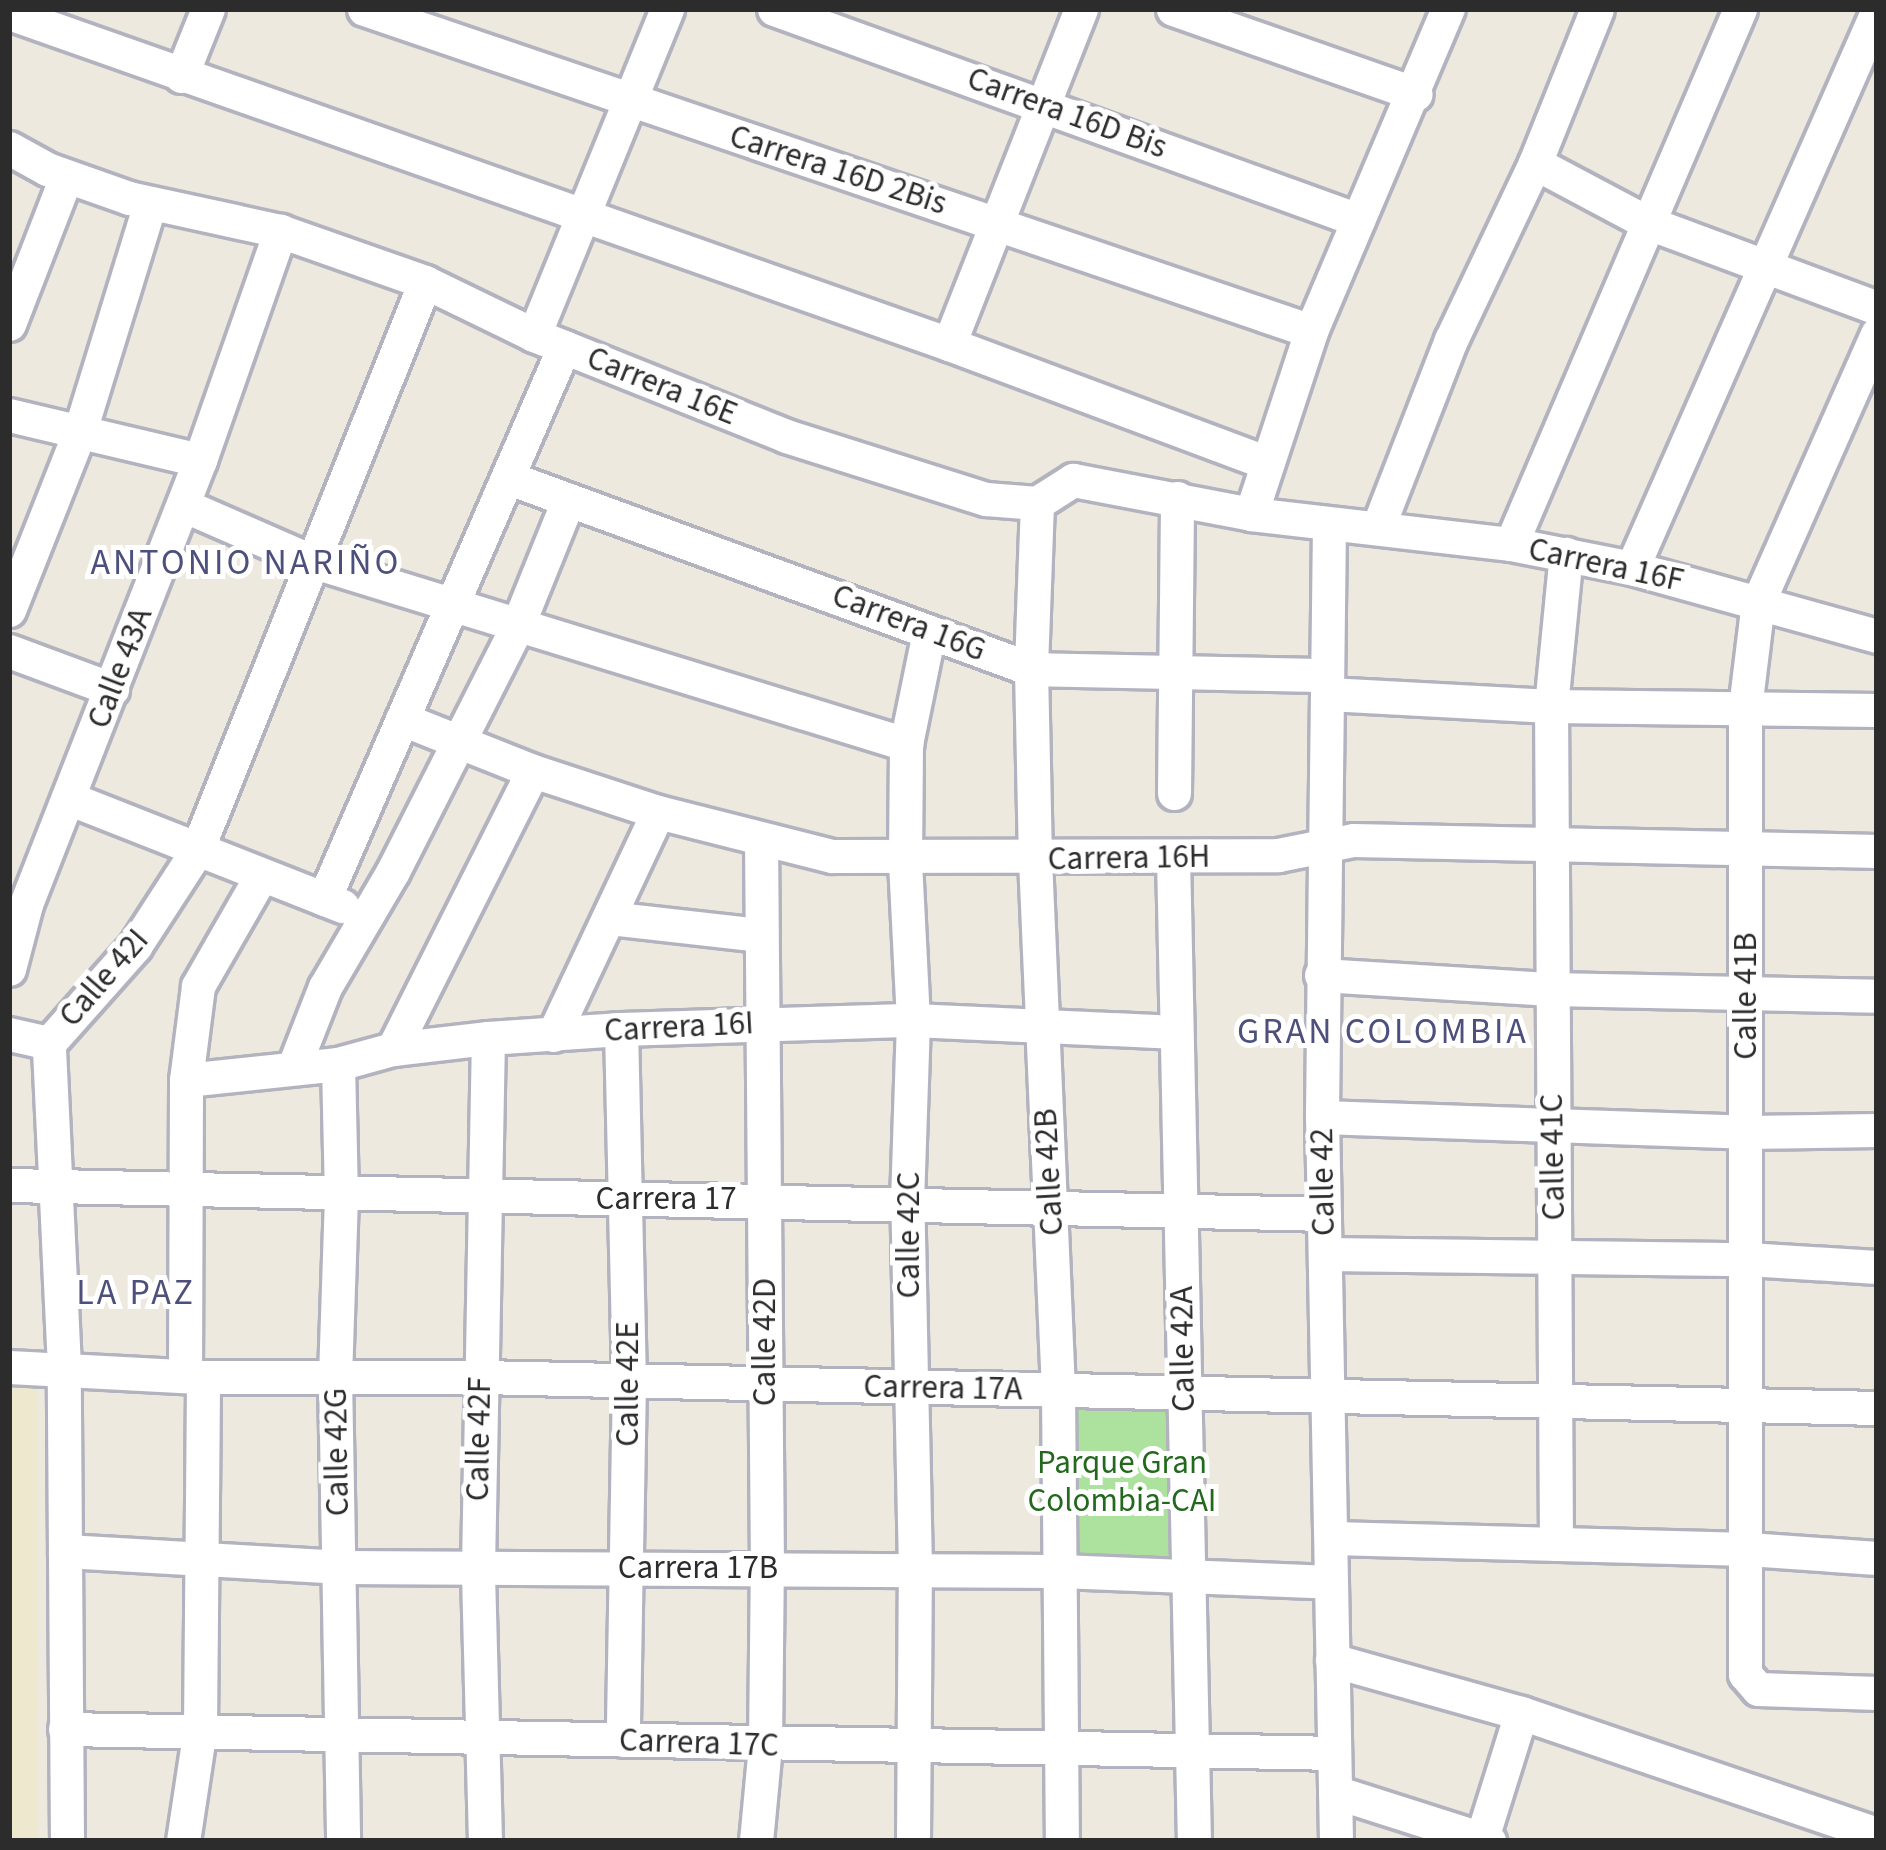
<!DOCTYPE html>
<meta charset="utf-8">
<style>
body{margin:0}
#map{position:relative;width:1886px;height:1850px;overflow:hidden;background:#ede9df;font-family:"Source Sans 3",sans-serif}
div>[style]{position:absolute}
.education>*{inset:0;background:#eee8cf;transform-origin:0 0}
.green>*{inset:0;background:#ace29d;transform-origin:0 0}
.roads{filter:drop-shadow(3px 0 #b2b3bf) drop-shadow(-3px 0 #b2b3bf) drop-shadow(0 3px #b2b3bf) drop-shadow(0 -3px #b2b3bf)}
.minor>*{height:33px;margin:-16.5px;padding:0 16.5px;transform-origin:16.5px;border-radius:16.5px;background:#fff}
span{translate:-50% -50%;white-space:nowrap;text-align:center;line-height:1.15;-webkit-text-stroke:10px #fff;paint-order:stroke}
.street-label{font-size:33px;color:#2c2c2c}
.park-label{font-size:33px;color:#23691d}
.neighbourhood-label{font-size:36px;color:#4d4f7c;letter-spacing:3px}
.frame{position:absolute;inset:0;border:12px solid #2c2c2c;pointer-events:none}
</style>
<div id="map">
<div class="education">
<i style="left:9px;top:1382px;width:29px;height:459px"></i>
</div>
<div class="green">
<i style="left:1058px;top:1391px;width:126px;height:180px;rotate:1deg"></i>
</div>
<div class="roads">
<div class="minor">
<i style="left:364px;top:9px;width:1000px;rotate:18.78deg"></i>
<i style="left:774px;top:9px;width:621px;rotate:19.86deg"></i>
<i style="left:1173px;top:9px;width:257px;rotate:19.3deg"></i>
<i style="left:9px;top:13px;width:997px;rotate:19.4deg"></i>
<i style="left:949px;top:344px;width:337px;rotate:20.5deg"></i>
<i style="left:181px;top:76px;width:72px;rotate:-68.1deg"></i>
<i style="left:9px;top:148px;width:43px;rotate:28.9deg"></i>
<i style="left:47px;top:169px;width:87px;rotate:19.5deg"></i>
<i style="left:129px;top:198px;width:155px;rotate:12.3deg"></i>
<i style="left:280px;top:231px;width:154px;rotate:19.4deg"></i>
<i style="left:425px;top:282px;width:121px;rotate:25.9deg"></i>
<i style="left:534px;top:335px;width:271px;rotate:21.8deg"></i>
<i style="left:786px;top:436px;width:210px;rotate:17.5deg"></i>
<i style="left:986px;top:499px;width:51px;rotate:4.5deg"></i>
<i style="left:1037px;top:503px;width:43px;rotate:-32.6deg"></i>
<i style="left:1073px;top:480px;width:181px;rotate:10.8deg"></i>
<i style="left:1251px;top:514px;width:262px;rotate:6.6deg"></i>
<i style="left:1511px;top:544px;width:123px;rotate:11.2deg"></i>
<i style="left:1632px;top:568px;width:254px;rotate:15.5deg"></i>
<i style="left:1535px;top:163px;width:126px;rotate:28deg"></i>
<i style="left:1646px;top:222px;width:246px;rotate:20.4deg"></i>
<i style="left:9px;top:324px;width:158px;rotate:-68.8deg"></i>
<i style="left:1877px;top:334px;width:293px;rotate:113.9deg"></i>
<i style="left:1758px;top:602px;width:107px;rotate:97deg"></i>
<i style="left:1745px;top:708px;width:966px;rotate:90deg"></i>
<i style="left:1745px;top:1674px;width:20px;rotate:49deg"></i>
<i style="left:1758px;top:1689px;width:119px;rotate:1.9deg"></i>
<i style="left:534px;top:335px;width:352px;rotate:-67.8deg"></i>
<i style="left:949px;top:344px;width:360px;rotate:-68.5deg"></i>
<i style="left:9px;top:415px;width:196px;rotate:13.3deg"></i>
<i style="left:509px;top:478px;width:556px;rotate:20.1deg"></i>
<i style="left:1031px;top:669px;width:296px;rotate:1.2deg"></i>
<i style="left:1037px;top:503px;width:166px;rotate:92.1deg"></i>
<i style="left:1031px;top:669px;width:190px;rotate:88.8deg"></i>
<i style="left:1035px;top:859px;width:532px;rotate:87.52deg"></i>
<i style="left:1058px;top:1391px;width:450px;rotate:89.5deg"></i>
<i style="left:183px;top:505px;width:140px;rotate:23.6deg"></i>
<i style="left:311px;top:561px;width:623px;rotate:17.1deg"></i>
<i style="left:1251px;top:514px;width:193px;rotate:-71.8deg"></i>
<i style="left:1311px;top:331px;width:350px;rotate:-67deg"></i>
<i style="left:1329px;top:524px;width:593px;rotate:90.68deg"></i>
<i style="left:1322px;top:1117px;width:724px;rotate:88.89deg"></i>
<i style="left:1378px;top:527px;width:201px;rotate:-68.7deg"></i>
<i style="left:1451px;top:340px;width:196px;rotate:-64.6deg"></i>
<i style="left:1535px;top:163px;width:166px;rotate:-68.1deg"></i>
<i style="left:1511px;top:544px;width:582px;rotate:-66.83deg"></i>
<i style="left:1632px;top:568px;width:608px;rotate:-66.22deg"></i>
<i style="left:9px;top:610px;width:193px;rotate:-68.4deg"></i>
<i style="left:80px;top:431px;width:238px;rotate:-72.9deg"></i>
<i style="left:9px;top:651px;width:110px;rotate:20.3deg"></i>
<i style="left:1328px;top:694px;width:223px;rotate:3.1deg"></i>
<i style="left:1551px;top:706px;width:326px;rotate:0.7deg"></i>
<i style="left:402px;top:719px;width:141px;rotate:21.7deg"></i>
<i style="left:533px;top:771px;width:132px;rotate:18.2deg"></i>
<i style="left:658px;top:812px;width:179px;rotate:14.2deg"></i>
<i style="left:832px;top:856px;width:446px;rotate:-0.1deg"></i>
<i style="left:1278px;top:855px;width:76px;rotate:-11.3deg"></i>
<i style="left:1353px;top:840px;width:524px;rotate:1.2deg"></i>
<i style="left:1174px;top:793px;width:295px;rotate:-89.4deg"></i>
<i style="left:68px;top:798px;width:295px;rotate:21.5deg"></i>
<i style="left:1173px;top:857px;width:984px;rotate:88.78deg"></i>
<i style="left:324px;top:899px;width:602px;rotate:-66.5deg"></i>
<i style="left:609px;top:918px;width:152px;rotate:6.4deg"></i>
<i style="left:9px;top:969px;width:67px;rotate:-75.3deg"></i>
<i style="left:26px;top:904px;width:477px;rotate:-68.6deg"></i>
<i style="left:200px;top:460px;width:243px;rotate:-70.7deg"></i>
<i style="left:1321px;top:975px;width:231px;rotate:3.5deg"></i>
<i style="left:1552px;top:989px;width:325px;rotate:1.2deg"></i>
<i style="left:621px;top:1029px;width:351px;rotate:88.7deg"></i>
<i style="left:629px;top:1380px;width:360px;rotate:91deg"></i>
<i style="left:9px;top:1034px;width:41px;rotate:12.7deg"></i>
<i style="left:553px;top:1035px;width:246px;rotate:-64.8deg"></i>
<i style="left:393px;top:1049px;width:311px;rotate:-63.3deg"></i>
<i style="left:338px;top:1064px;width:132px;rotate:88.7deg"></i>
<i style="left:341px;top:1196px;width:180px;rotate:91.9deg"></i>
<i style="left:335px;top:1376px;width:465px;rotate:89deg"></i>
<i style="left:294px;top:1066px;width:85px;rotate:-68.6deg"></i>
<i style="left:325px;top:987px;width:134px;rotate:-59.6deg"></i>
<i style="left:393px;top:871px;width:274px;rotate:-63.1deg"></i>
<i style="left:517px;top:627px;width:136px;rotate:-68deg"></i>
<i style="left:186px;top:1080px;width:153px;rotate:-6deg"></i>
<i style="left:338px;top:1064px;width:57px;rotate:-15.3deg"></i>
<i style="left:393px;top:1049px;width:96px;rotate:-6.6deg"></i>
<i style="left:488px;top:1038px;width:133px;rotate:-3.9deg"></i>
<i style="left:621px;top:1029px;width:292px;rotate:-1.8deg"></i>
<i style="left:913px;top:1020px;width:263px;rotate:2.6deg"></i>
<i style="left:1322px;top:1117px;width:424px;rotate:2deg"></i>
<i style="left:1746px;top:1132px;width:131px;rotate:-0.9deg"></i>
<i style="left:9px;top:1185px;width:1315px;rotate:1.26deg"></i>
<i style="left:1325px;top:1254px;width:422px;rotate:0.7deg"></i>
<i style="left:1747px;top:1259px;width:130px;rotate:3.5deg"></i>
<i style="left:9px;top:1367px;width:194px;rotate:3deg"></i>
<i style="left:203px;top:1377px;width:277px"></i>
<i style="left:480px;top:1377px;width:1397px;rotate:1.27deg"></i>
<i style="left:185px;top:1374px;width:294px;rotate:-89.8deg"></i>
<i style="left:186px;top:1080px;width:95px;rotate:-82.7deg"></i>
<i style="left:198px;top:986px;width:127px;rotate:-60.2deg"></i>
<i style="left:1332px;top:1538px;width:416px;rotate:1.5deg"></i>
<i style="left:1748px;top:1549px;width:129px;rotate:4deg"></i>
<i style="left:1556px;top:1544px;width:838px;rotate:-90.34deg"></i>
<i style="left:1551px;top:706px;width:153px;rotate:-84.4deg"></i>
<i style="left:65px;top:1551px;width:274px;rotate:3.3deg"></i>
<i style="left:339px;top:1567px;width:721px;rotate:0.32deg"></i>
<i style="left:1060px;top:1571px;width:271px;rotate:2.3deg"></i>
<i style="left:1332px;top:1660px;width:196px;rotate:15.7deg"></i>
<i style="left:1521px;top:1713px;width:376px;rotate:18.8deg"></i>
<i style="left:65px;top:1729px;width:1268px;rotate:1.08deg"></i>
<i style="left:1335px;top:1792px;width:162px;rotate:17.7deg"></i>
<i style="left:67px;top:1841px;width:474px;rotate:-90.4deg"></i>
<i style="left:64px;top:1367px;width:324px;rotate:-92.7deg"></i>
<i style="left:49px;top:1043px;width:130px;rotate:-48.4deg"></i>
<i style="left:135px;top:946px;width:114px;rotate:-57.1deg"></i>
<i style="left:197px;top:850px;width:612px;rotate:-68.13deg"></i>
<i style="left:183px;top:1841px;width:113px;rotate:-81.4deg"></i>
<i style="left:200px;top:1729px;width:352px;rotate:-89.5deg"></i>
<i style="left:485px;top:1841px;width:274px;rotate:-91.5deg"></i>
<i style="left:478px;top:1567px;width:529px;rotate:-88.92deg"></i>
<i style="left:756px;top:1841px;width:95px;rotate:-84.6deg"></i>
<i style="left:765px;top:1746px;width:178px;rotate:-89.4deg"></i>
<i style="left:767px;top:1568px;width:726px;rotate:-90.47deg"></i>
<i style="left:913px;top:1841px;width:272px;rotate:-89.6deg"></i>
<i style="left:915px;top:1569px;width:367px;rotate:-91.2deg"></i>
<i style="left:907px;top:1202px;width:182px;rotate:-88.1deg"></i>
<i style="left:913px;top:1020px;width:160px;rotate:-92.9deg"></i>
<i style="left:905px;top:860px;width:116px;rotate:-89.5deg"></i>
<i style="left:906px;top:744px;width:114px;rotate:-78.4deg"></i>
<i style="left:1481px;top:1841px;width:134px;rotate:-72.6deg"></i>
</div>
</div>
<div class="street-label">
<span style="left:1067px;top:113px;rotate:20deg">Carrera 16D Bis</span>
<span style="left:838px;top:170px;rotate:18deg">Carrera 16D 2Bis</span>
<span style="left:662px;top:386px;rotate:22deg">Carrera 16E</span>
<span style="left:1606px;top:565px;rotate:12deg">Carrera 16F</span>
<span style="left:909px;top:623px;rotate:21deg">Carrera 16G</span>
<span style="left:120px;top:668px;rotate:-69deg">Calle 43A</span>
<span style="left:1129px;top:858px;rotate:-1deg">Carrera 16H</span>
<span style="left:104px;top:978px;rotate:-49deg">Calle 42I</span>
<span style="left:1746px;top:996px;rotate:-90deg">Calle 41B</span>
<span style="left:679px;top:1027px;rotate:-3deg">Carrera 16I</span>
<span style="left:1553px;top:1157px;rotate:-91deg">Calle 41C</span>
<span style="left:1049px;top:1172px;rotate:-93deg">Calle 42B</span>
<span style="left:1323px;top:1182px;rotate:-91deg">Calle 42</span>
<span style="left:666px;top:1199px">Carrera 17</span>
<span style="left:909px;top:1235px;rotate:-90deg">Calle 42C</span>
<span style="left:765px;top:1342px;rotate:-90deg">Calle 42D</span>
<span style="left:1183px;top:1349px;rotate:-91deg">Calle 42A</span>
<span style="left:628px;top:1384px;rotate:-90deg">Calle 42E</span>
<span style="left:943px;top:1388px;rotate:1deg">Carrera 17A</span>
<span style="left:479px;top:1439px;rotate:-89deg">Calle 42F</span>
<span style="left:337px;top:1452px;rotate:-91deg">Calle 42G</span>
<span style="left:698px;top:1568px">Carrera 17B</span>
<span style="left:699px;top:1743px;rotate:2deg">Carrera 17C</span>
</div>
<div class="park-label">
<span style="left:1122px;top:1482px">Parque Gran<br>Colombia-CAI</span>
</div>
<div class="neighbourhood-label">
<span style="left:246px;top:563px">ANTONIO NARIÑO</span>
<span style="left:1383px;top:1032px">GRAN COLOMBIA</span>
<span style="left:136px;top:1293px">LA PAZ</span>
</div>
<div class="frame"></div>
</div>
